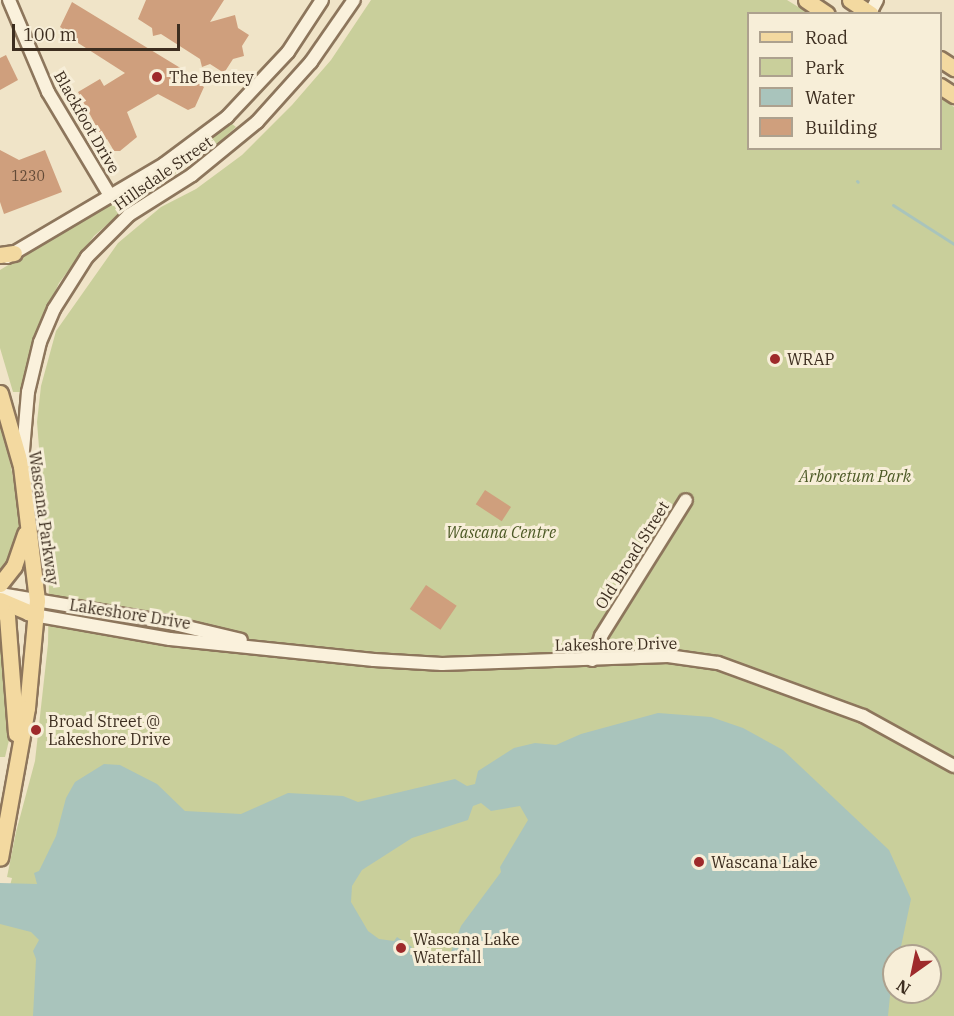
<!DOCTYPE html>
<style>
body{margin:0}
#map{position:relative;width:954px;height:1016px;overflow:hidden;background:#f0e4c8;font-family:"IBM Plex Serif",serif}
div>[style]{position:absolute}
.green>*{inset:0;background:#c9cf9b}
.water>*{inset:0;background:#a9c4bc}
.stream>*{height:3px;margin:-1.5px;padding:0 1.5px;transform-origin:1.5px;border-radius:1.5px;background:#a9c4bc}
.building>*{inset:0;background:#cf9f7d;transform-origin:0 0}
.roads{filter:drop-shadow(2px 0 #8d765c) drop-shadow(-2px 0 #8d765c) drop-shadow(0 2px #8d765c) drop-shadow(0 -2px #8d765c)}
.minor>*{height:12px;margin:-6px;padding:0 6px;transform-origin:6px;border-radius:6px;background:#faf1dc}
.major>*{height:15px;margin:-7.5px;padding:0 7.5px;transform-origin:7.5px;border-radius:7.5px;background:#f3d9a0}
.dots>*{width:16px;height:16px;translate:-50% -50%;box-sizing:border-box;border:3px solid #f7eed8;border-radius:50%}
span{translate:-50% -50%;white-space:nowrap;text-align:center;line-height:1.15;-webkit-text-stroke:6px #f7eed8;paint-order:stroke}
.number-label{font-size:14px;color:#624a37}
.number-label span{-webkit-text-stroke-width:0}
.poi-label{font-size:16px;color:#3d2e20}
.left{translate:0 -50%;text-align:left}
.street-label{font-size:16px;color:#3d2e20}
.park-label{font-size:16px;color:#4d5a26;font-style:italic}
.legend{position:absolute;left:747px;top:12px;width:195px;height:138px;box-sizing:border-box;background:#f7eed8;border:2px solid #ada18e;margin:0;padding:8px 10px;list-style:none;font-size:18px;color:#3d2e20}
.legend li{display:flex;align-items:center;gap:12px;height:30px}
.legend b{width:30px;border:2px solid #ada18e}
.north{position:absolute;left:882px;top:944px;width:60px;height:60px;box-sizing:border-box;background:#f7eed8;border:2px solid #ada18e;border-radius:50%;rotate:213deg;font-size:16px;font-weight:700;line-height:24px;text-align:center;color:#3d2e20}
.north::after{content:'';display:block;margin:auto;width:21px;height:27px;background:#9e2a2b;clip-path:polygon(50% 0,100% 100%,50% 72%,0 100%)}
.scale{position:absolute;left:12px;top:24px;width:168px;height:27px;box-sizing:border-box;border:3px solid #3d2e20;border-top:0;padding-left:8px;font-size:18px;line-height:21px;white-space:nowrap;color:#3d2e20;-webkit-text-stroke:4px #f7eed8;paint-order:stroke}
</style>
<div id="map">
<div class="green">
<i style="clip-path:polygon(evenodd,371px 0,787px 0,808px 13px,748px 14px,748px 148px,940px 148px,941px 98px,954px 107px,954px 1016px,0 1016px,0 923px,12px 878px,7px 877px,16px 832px,35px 761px,48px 644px,49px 575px,37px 422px,41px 386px,56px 331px,118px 243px,161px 207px,196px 189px,242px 155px,292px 105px,331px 60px,371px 0,894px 956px,930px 956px,930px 992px,894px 992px,894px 956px)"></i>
<i style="clip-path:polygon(231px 123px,236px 127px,212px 149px,134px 201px,94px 236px,59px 283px,38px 329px,22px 392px,13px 392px,0 348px,0 270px,192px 154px)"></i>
<i style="clip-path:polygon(0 414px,19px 506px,20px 534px,16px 556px,0 578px)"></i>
<i style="clip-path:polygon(0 633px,12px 728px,5px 757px,0 757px)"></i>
</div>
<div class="water">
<i style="clip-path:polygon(evenodd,658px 713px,711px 717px,743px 728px,783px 750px,889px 850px,911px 899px,899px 956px,894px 956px,888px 1016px,33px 1016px,36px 959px,33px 951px,39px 940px,31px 932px,0 924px,0 883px,37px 884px,34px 873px,39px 871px,56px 836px,66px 798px,75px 782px,104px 764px,120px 765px,157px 784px,185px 811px,241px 814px,288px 793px,343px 796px,358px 802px,455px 779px,467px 786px,475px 784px,478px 771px,514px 748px,535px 743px,556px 745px,581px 734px,658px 713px,481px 803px,491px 811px,520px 806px,528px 820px,500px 867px,501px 872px,461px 926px,449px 957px,430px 957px,430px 954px,421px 952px,414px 956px,409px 952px,412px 947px,397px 937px,394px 941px,379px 939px,368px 931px,351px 902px,352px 886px,362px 870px,412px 838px,468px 820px,473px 806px,481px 803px)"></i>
</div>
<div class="stream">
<i style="left:857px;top:181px;width:1px;rotate:45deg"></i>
<i style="left:893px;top:205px;width:72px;rotate:32.6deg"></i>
</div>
<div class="building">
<i style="clip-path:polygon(146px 0,224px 0,210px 22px,235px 15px,238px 28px,249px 35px,242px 46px,244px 56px,233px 59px,224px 73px,210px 64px,202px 67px,200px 59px,161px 34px,153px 36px,152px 28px,138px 19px)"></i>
<i style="clip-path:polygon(72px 2px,187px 72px,183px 73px,204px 87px,195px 107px,188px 110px,158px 94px,127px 112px,137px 137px,120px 151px,114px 151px,107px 139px,104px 141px,78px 92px,100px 79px,104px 86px,125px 73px,64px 34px,66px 31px,60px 27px)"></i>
<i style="clip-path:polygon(6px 55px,18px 80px,0 90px,0 58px)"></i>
<i style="clip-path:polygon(0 150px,19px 160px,45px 150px,62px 192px,4px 214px,0 202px)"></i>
<i style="left:485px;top:490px;width:31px;height:17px;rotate:33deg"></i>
<i style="left:426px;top:585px;width:37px;height:29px;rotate:34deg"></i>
</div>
<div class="roads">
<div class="minor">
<i style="left:9px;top:0;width:100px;rotate:67deg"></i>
<i style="left:48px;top:92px;width:119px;rotate:59.1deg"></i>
<i style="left:870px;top:13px;width:15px;rotate:-62deg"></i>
<i style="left:7px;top:257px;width:182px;rotate:-30.6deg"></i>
<i style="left:164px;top:164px;width:79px;rotate:-36.7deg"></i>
<i style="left:227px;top:117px;width:89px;rotate:-46.8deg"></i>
<i style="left:288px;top:52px;width:62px;rotate:-56.8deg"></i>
<i style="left:22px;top:462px;width:70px;rotate:-85.1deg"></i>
<i style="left:28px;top:392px;width:51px;rotate:-76.5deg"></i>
<i style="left:40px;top:342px;width:36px;rotate:-67deg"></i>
<i style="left:54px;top:309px;width:62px;rotate:-57.6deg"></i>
<i style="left:87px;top:257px;width:59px;rotate:-45deg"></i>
<i style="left:129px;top:215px;width:75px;rotate:-32.4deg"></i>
<i style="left:192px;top:175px;width:84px;rotate:-39.2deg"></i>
<i style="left:257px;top:122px;width:81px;rotate:-48deg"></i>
<i style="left:311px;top:62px;width:75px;rotate:-55.3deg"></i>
<i style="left:0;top:594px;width:164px;rotate:9.5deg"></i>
<i style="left:162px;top:621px;width:81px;rotate:13.5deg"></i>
<i style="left:28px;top:614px;width:144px;rotate:10deg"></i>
<i style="left:170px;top:639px;width:205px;rotate:5.9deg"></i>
<i style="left:374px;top:660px;width:68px;rotate:3.4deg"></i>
<i style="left:442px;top:664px;width:226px;rotate:-2deg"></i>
<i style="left:668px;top:656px;width:50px;rotate:8deg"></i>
<i style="left:718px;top:663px;width:154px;rotate:20.1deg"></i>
<i style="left:863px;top:716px;width:104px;rotate:28.8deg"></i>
<i style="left:592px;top:660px;width:26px;rotate:-69deg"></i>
<i style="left:601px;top:636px;width:160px;rotate:-58deg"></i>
</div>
<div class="major">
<i style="left:806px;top:0;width:25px;rotate:34deg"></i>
<i style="left:850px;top:0;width:25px;rotate:34deg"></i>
<i style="left:940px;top:59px;width:17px;rotate:33deg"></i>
<i style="left:940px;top:86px;width:17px;rotate:33deg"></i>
<i style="left:0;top:255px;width:14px;rotate:-8deg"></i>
<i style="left:0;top:393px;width:76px;rotate:74deg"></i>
<i style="left:21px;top:466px;width:135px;rotate:83.2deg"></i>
<i style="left:37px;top:600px;width:108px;rotate:95.3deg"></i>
<i style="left:27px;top:708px;width:152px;rotate:100.2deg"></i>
<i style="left:0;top:584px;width:23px;rotate:-52deg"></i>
<i style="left:14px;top:566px;width:34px;rotate:-71deg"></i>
<i style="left:0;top:600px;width:39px;rotate:23deg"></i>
<i style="left:0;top:605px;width:13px;rotate:58deg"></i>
<i style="left:7px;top:616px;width:118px;rotate:85.6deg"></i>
</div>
</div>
<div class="dots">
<i style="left:157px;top:77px;background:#9e2a2b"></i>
<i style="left:775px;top:359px;background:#9e2a2b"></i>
<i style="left:36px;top:730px;background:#9e2a2b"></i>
<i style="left:699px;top:862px;background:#9e2a2b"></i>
<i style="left:401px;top:948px;background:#9e2a2b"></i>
</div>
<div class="number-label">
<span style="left:28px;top:176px">1230</span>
</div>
<div class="poi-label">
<span class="left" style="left:169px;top:77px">The Bentey</span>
<span class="left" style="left:787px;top:359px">WRAP</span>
<span class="left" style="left:48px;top:730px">Broad Street @<br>Lakeshore Drive</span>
<span class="left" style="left:711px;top:862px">Wascana Lake</span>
<span class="left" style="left:413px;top:948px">Wascana Lake<br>Waterfall</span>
</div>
<div class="street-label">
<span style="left:87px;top:122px;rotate:60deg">Blackfoot Drive</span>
<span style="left:163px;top:173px;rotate:-35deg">Hillsdale Street</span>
<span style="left:44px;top:518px;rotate:82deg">Wascana Parkway</span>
<span style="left:632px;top:555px;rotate:-58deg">Old Broad Street</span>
<span style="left:130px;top:614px;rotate:9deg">Lakeshore Drive</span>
<span style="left:616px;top:644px;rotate:-1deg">Lakeshore Drive</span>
</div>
<div class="park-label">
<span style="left:855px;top:476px">Arboretum Park</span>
<span style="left:501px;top:532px">Wascana Centre</span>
</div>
<ul class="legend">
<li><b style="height:8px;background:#f3d9a0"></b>Road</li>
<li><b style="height:16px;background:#c9cf9b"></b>Park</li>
<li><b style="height:16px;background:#a9c4bc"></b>Water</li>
<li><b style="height:16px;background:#cf9f7d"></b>Building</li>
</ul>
<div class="north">N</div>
<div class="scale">100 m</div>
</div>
